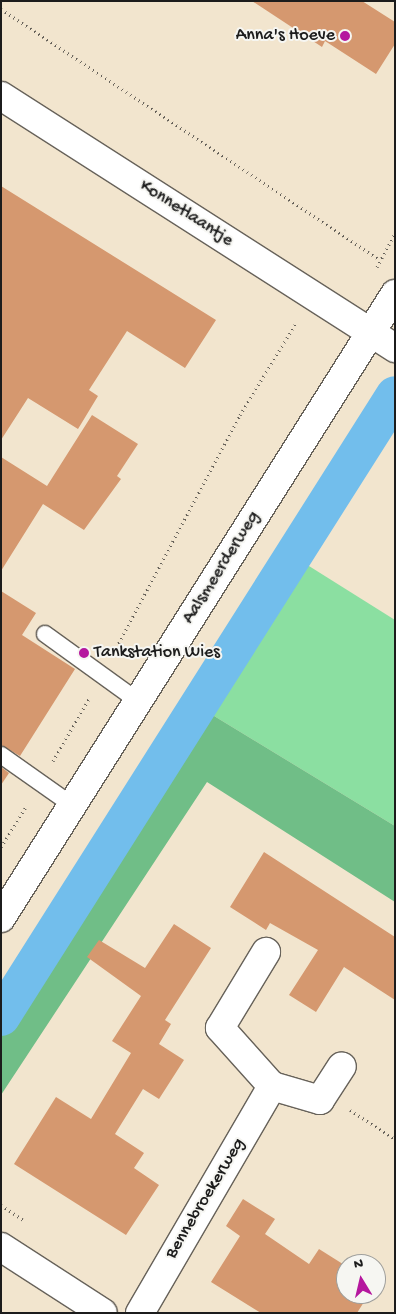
<!DOCTYPE html>
<style>
body{margin:0}
#map{position:relative;width:396px;height:1314px;overflow:hidden;background:#f2e5ce;font-family:"Gochi Hand",sans-serif}
div>[style]{position:absolute}
.green>*{inset:0;background:#8bdfa1}
.forest>*{inset:0;background:#70be87}
.canal>*{height:38px;margin:-19px;padding:0 19px;transform-origin:19px;border-radius:19px;background:#72beec}
.building>*{inset:0;background:#d5986f}
.path>*{height:3px;margin-top:-1.5px;transform-origin:0;background:repeating-linear-gradient(90deg,#67625a 0 1px,transparent 0 5px)}
.roads{filter:drop-shadow(1px 0 #67625a) drop-shadow(-1px 0 #67625a) drop-shadow(0 1px #67625a) drop-shadow(0 -1px #67625a)}
.service>*{height:16px;margin:-8px;padding:0 8px;transform-origin:8px;border-radius:8px;background:#fff}
.minor>*{height:28px;margin:-14px;padding:0 14px;transform-origin:14px;border-radius:14px;background:#fff}
.tertiary>*{height:28px;margin:-14px;padding:0 14px;transform-origin:14px;border-radius:14px;background:#fff}
.dots>*{width:14px;height:14px;translate:-50% -50%;box-sizing:border-box;border:2px solid #f6f6f2;border-radius:50%}
span{translate:-50% -50%;white-space:nowrap;text-align:center;line-height:1.15;-webkit-text-stroke:4px #f6f6f2;paint-order:stroke}
.poi-label{font-size:18px;color:#1c1c1c}
.right{translate:-100% -50%;text-align:right}
.left{translate:0 -50%;text-align:left}
.street-label{font-size:18px;color:#1c1c1c}
.frame{position:absolute;inset:0;border:2px solid #1c1c1c;pointer-events:none}
.north{position:absolute;left:336px;top:1254px;width:50px;height:50px;box-sizing:border-box;background:#f6f6f2;border:1px solid #9f9f9c;border-radius:50%;rotate:351deg;font-size:14px;font-weight:700;line-height:20px;text-align:center;color:#1c1c1c}
.north::after{content:'';display:block;margin:auto;width:18px;height:22px;background:#b5179e;clip-path:polygon(50% 0,100% 100%,50% 72%,0 100%)}
</style>
<div id="map">
<div class="green">
<i style="clip-path:polygon(293px 556px,395px 620px,395px 826px,196px 705px)"></i>
</div>
<div class="forest">
<i style="clip-path:polygon(196px 705px,395px 826px,395px 902px,207px 782px,1px 1095px,1px 1014px)"></i>
</div>
<div class="canal">
<i style="left:1px;top:1017px;width:736px;rotate:-57.65deg"></i>
</div>
<div class="building">
<i style="clip-path:polygon(252px 1px,362px 1px,395px 22px,395px 44px,376px 74px,325px 41px,322px 47px)"></i>
<i style="clip-path:polygon(1px 186px,216px 320px,185px 368px,127px 331px,89px 390px,98px 396px,78px 429px,28px 398px,1px 440px)"></i>
<i style="clip-path:polygon(92px 415px,138px 444px,117px 476px,121px 479px,84px 530px,43px 504px,1px 571px,1px 457px,47px 486px)"></i>
<i style="clip-path:polygon(1px 591px,36px 613px,22px 635px,75px 669px,20px 756px,1px 745px)"></i>
<i style="clip-path:polygon(1px 767px,9px 773px,1px 785px)"></i>
<i style="clip-path:polygon(264px 852px,395px 937px,395px 1000px,344px 967px,316px 1012px,289px 995px,318px 950px,270px 923px,266px 930px,230px 907px)"></i>
<i style="clip-path:polygon(174px 924px,211px 948px,165px 1020px,171px 1024px,159px 1044px,184px 1060px,159px 1099px,143px 1089px,115px 1134px,144px 1153px,134px 1168px,159px 1185px,126px 1235px,14px 1164px,56px 1097px,91px 1119px,131px 1053px,112px 1041px,141px 996px,87px 957px,99px 940px,145px 968px)"></i>
<i style="clip-path:polygon(243px 1199px,275px 1219px,265px 1234px,309px 1264px,319px 1249px,346px 1266px,346px 1294px,369px 1294px,357px 1313px,261px 1313px,211px 1282px,240px 1236px,226px 1226px)"></i>
</div>
<div class="path">
<i style="left:1px;top:9px;width:452px;rotate:33.5deg"></i>
<i style="left:377px;top:267px;width:38px;rotate:-62deg"></i>
<i style="left:114px;top:652px;width:268px;rotate:-62deg"></i>
<i style="left:240px;top:415px;width:108px;rotate:-58.7deg"></i>
<i style="left:53px;top:761px;width:74px;rotate:-60deg"></i>
<i style="left:1px;top:847px;width:49px;rotate:-58.2deg"></i>
<i style="left:350px;top:1110px;width:54px;rotate:32.8deg"></i>
<i style="left:1px;top:1205px;width:27px;rotate:34deg"></i>
</div>
<div class="roads">
<div class="service">
<i style="left:45px;top:634px;width:115px;rotate:35.8deg"></i>
<i style="left:1px;top:755px;width:87px;rotate:35.2deg"></i>
</div>
<div class="minor">
<i style="left:1px;top:96px;width:468px;rotate:32.6deg"></i>
<i style="left:272px;top:1086px;width:50px;rotate:16.3deg"></i>
<i style="left:320px;top:1100px;width:40px;rotate:-57.1deg"></i>
<i style="left:140px;top:1313px;width:263px;rotate:-59.8deg"></i>
<i style="left:272px;top:1086px;width:78px;rotate:-131.9deg"></i>
<i style="left:220px;top:1028px;width:89px;rotate:-58.8deg"></i>
</div>
<div class="tertiary">
<i style="left:1px;top:918px;width:738px;rotate:-57.73deg"></i>
<i style="left:1px;top:1247px;width:121px;rotate:32.9deg"></i>
</div>
</div>
<div class="dots">
<i style="left:345px;top:36px;background:#b5179e"></i>
<i style="left:84px;top:653px;background:#b5179e"></i>
</div>
<div class="poi-label">
<span class="right" style="left:335px;top:36px">Anna's Hoeve</span>
<span class="left" style="left:94px;top:653px">Tankstation Wies</span>
</div>
<div class="street-label">
<span style="left:186px;top:214px;rotate:33deg">Konnetlaantje</span>
<span style="left:222px;top:568px;rotate:-58deg">Aalsmeerderweg</span>
<span style="left:206px;top:1199px;rotate:-59deg">Bennebroekerweg</span>
</div>
<div class="frame"></div>
<div class="north">N</div>
</div>
